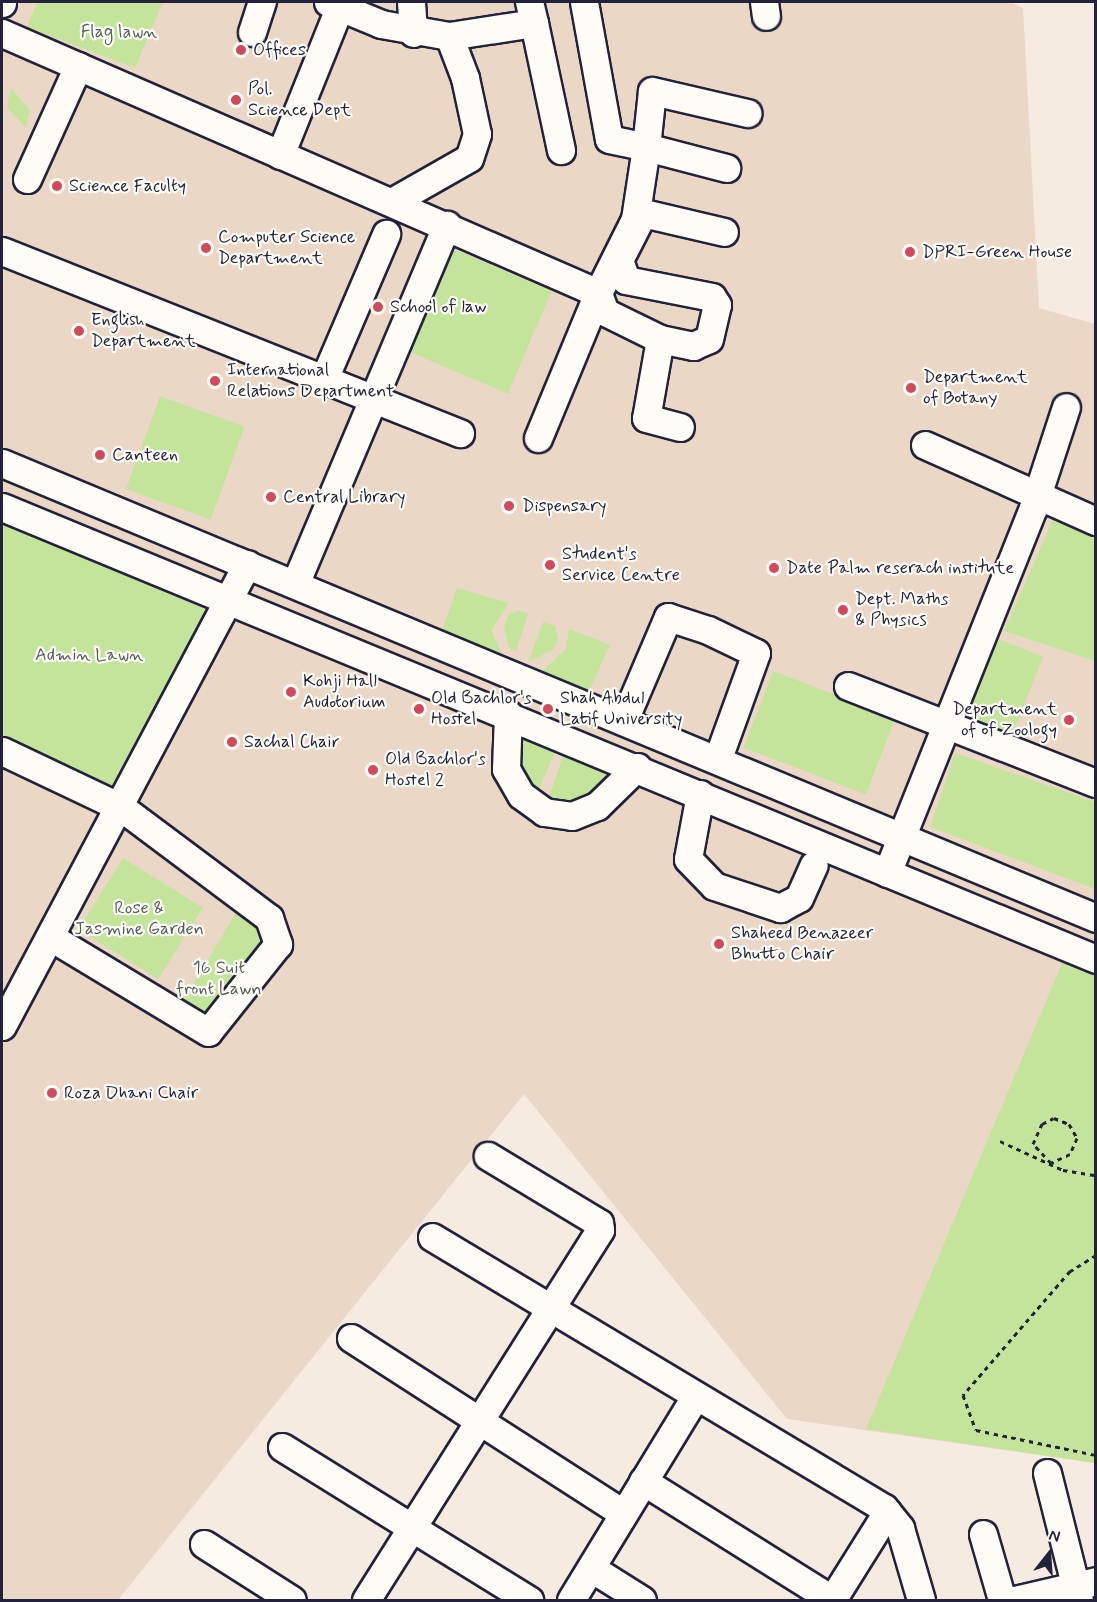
<!DOCTYPE html>
<style>
body{margin:0}
#map{position:relative;width:1097px;height:1602px;overflow:hidden;background:#f5ebe0;font-family:Mynerve,sans-serif}
div>[style]{position:absolute}
.built>*{inset:0;background:#ebd7c5}
.green>*{inset:0;background:#c4e49c;transform-origin:0 0}
.path>*{height:3px;margin-top:-1.5px;transform-origin:0;background:repeating-linear-gradient(90deg,#22223b 0 4.5px,transparent 0 9px)}
.roads{filter:drop-shadow(2px 0 #22223b) drop-shadow(-2px 0 #22223b) drop-shadow(0 2px #22223b) drop-shadow(0 -2px #22223b)}
.minor>*{height:27px;margin:-13.5px;padding:0 13.5px;transform-origin:13.5px;border-radius:13.5px;background:#fdfcf7}
.dots>*{width:16px;height:16px;translate:-50% -50%;box-sizing:border-box;border:3px solid #fdfcf7;border-radius:50%}
span{translate:-50% -50%;white-space:nowrap;text-align:center;line-height:1.15;-webkit-text-stroke:4.5px #fdfcf7;paint-order:stroke}
.park-label{font-size:18px;color:#535c58}
.poi-label{font-size:18px;color:#22223b}
.left{translate:0 -50%;text-align:left}
.right{translate:-100% -50%;text-align:right}
.frame{position:absolute;inset:0;border:3px solid #22223b;pointer-events:none}
.north{position:absolute;left:1019px;top:1524px;width:60px;height:60px;-webkit-text-stroke:4px #fdfcf7;paint-order:stroke;rotate:17deg;font-size:16px;font-weight:700;line-height:24px;text-align:center;color:#22223b}
.north::after{content:'';display:block;margin:auto;width:21px;height:27px;background:#22223b;clip-path:polygon(50% 0,100% 100%,50% 72%,0 100%)}
</style>
<div id="map">
<div class="built">
<i style="clip-path:polygon(2px 2px,1010px 2px,1023px 8px,1039px 308px,1095px 324px,1095px 1463px,787px 1419px,524px 1094px,118px 1600px,2px 1600px)"></i>
</div>
<div class="green">
<i style="clip-path:polygon(37px 2px,163px 2px,135px 68px,27px 27px)"></i>
<i style="clip-path:polygon(11px 88px,30px 110px,26px 128px,7px 107px)"></i>
<i style="left:444px;top:245px;width:117px;height:112px;rotate:23deg"></i>
<i style="left:160px;top:396px;width:90px;height:99px;rotate:20deg"></i>
<i style="clip-path:polygon(1055px 515px,1095px 533px,1095px 661px,1004px 631px)"></i>
<i style="clip-path:polygon(2px 523px,210px 611px,114px 796px,2px 746px)"></i>
<i style="clip-path:polygon(457px 588px,509px 603px,491px 630px,503px 657px,441px 634px)"></i>
<i style="clip-path:polygon(518px 610px,528px 614px,516px 651px,509px 648px,504px 627px,508px 615px)"></i>
<i style="clip-path:polygon(543px 622px,555px 626px,558px 640px,553px 650px,528px 662px)"></i>
<i style="clip-path:polygon(569px 629px,610px 645px,589px 691px,539px 674px,566px 649px)"></i>
<i style="left:996px;top:638px;width:51px;height:87px;rotate:22deg"></i>
<i style="left:773px;top:671px;width:131px;height:82px;rotate:21deg"></i>
<i style="clip-path:polygon(509px 730px,556px 750px,532px 805px,506px 769px)"></i>
<i style="clip-path:polygon(564px 753px,618px 775px,572px 816px,546px 806px)"></i>
<i style="clip-path:polygon(955px 753px,1095px 802px,1095px 889px,930px 827px)"></i>
<i style="left:123px;top:858px;width:94px;height:84px;rotate:32deg"></i>
<i style="left:236px;top:913px;width:39px;height:108px;rotate:31deg"></i>
<i style="clip-path:polygon(1066px 954px,1095px 964px,1095px 1463px,866px 1429px)"></i>
</div>
<div class="path">
<i style="left:1054px;top:1118px;width:16px;rotate:22deg"></i>
<i style="left:1069px;top:1124px;width:16px;rotate:60deg"></i>
<i style="left:1077px;top:1138px;width:17px;rotate:114deg"></i>
<i style="left:1070px;top:1154px;width:21px;rotate:155deg"></i>
<i style="left:1051px;top:1163px;width:26px;rotate:-133deg"></i>
<i style="left:1033px;top:1144px;width:22px;rotate:-66deg"></i>
<i style="left:1042px;top:1124px;width:13px;rotate:-27deg"></i>
<i style="left:1000px;top:1141px;width:69px;rotate:24.7deg"></i>
<i style="left:1063px;top:1170px;width:33px;rotate:9deg"></i>
<i style="left:1096px;top:1255px;width:31px;rotate:148deg"></i>
<i style="left:1070px;top:1271px;width:164px;rotate:130.8deg"></i>
<i style="left:963px;top:1395px;width:37px;rotate:70deg"></i>
<i style="left:976px;top:1430px;width:123px;rotate:11.8deg"></i>
</div>
<div class="roads">
<div class="minor">
<i style="left:328px;top:2px;width:57px;rotate:22.5deg"></i>
<i style="left:381px;top:24px;width:69px;rotate:10deg"></i>
<i style="left:449px;top:36px;width:45px;rotate:69.1deg"></i>
<i style="left:465px;top:78px;width:57px;rotate:77.9deg"></i>
<i style="left:477px;top:134px;width:25px;rotate:108deg"></i>
<i style="left:469px;top:158px;width:89px;rotate:150.3deg"></i>
<i style="left:411px;top:2px;width:31px;rotate:86deg"></i>
<i style="left:584px;top:2px;width:139px;rotate:79.7deg"></i>
<i style="left:609px;top:139px;width:38px;rotate:12deg"></i>
<i style="left:646px;top:147px;width:56px;rotate:-83.9deg"></i>
<i style="left:652px;top:91px;width:98px;rotate:13deg"></i>
<i style="left:764px;top:2px;width:14px;rotate:82deg"></i>
<i style="left:2px;top:3px;width:1px;rotate:-90deg"></i>
<i style="left:534px;top:23px;width:130px;rotate:78deg"></i>
<i style="left:252px;top:32px;width:32px;rotate:-72deg"></i>
<i style="left:2px;top:33px;width:650px;rotate:23.57deg"></i>
<i style="left:598px;top:293px;width:83px;rotate:-63.4deg"></i>
<i style="left:635px;top:219px;width:73px;rotate:-81.3deg"></i>
<i style="left:646px;top:147px;width:83px;rotate:14.7deg"></i>
<i style="left:449px;top:36px;width:86px;rotate:-8.7deg"></i>
<i style="left:534px;top:23px;width:22px;rotate:-103deg"></i>
<i style="left:280px;top:155px;width:161px;rotate:-68.1deg"></i>
<i style="left:27px;top:179px;width:124px;rotate:-65.7deg"></i>
<i style="left:2px;top:251px;width:493px;rotate:21.7deg"></i>
<i style="left:598px;top:293px;width:20px;rotate:70deg"></i>
<i style="left:605px;top:312px;width:61px;rotate:26.1deg"></i>
<i style="left:660px;top:339px;width:80px;rotate:100deg"></i>
<i style="left:646px;top:418px;width:35px;rotate:15deg"></i>
<i style="left:660px;top:339px;width:34px;rotate:12deg"></i>
<i style="left:693px;top:346px;width:17px;rotate:-24deg"></i>
<i style="left:709px;top:339px;width:35px;rotate:-77deg"></i>
<i style="left:717px;top:305px;width:9px;rotate:-122deg"></i>
<i style="left:712px;top:297px;width:88px;rotate:-168.8deg"></i>
<i style="left:626px;top:280px;width:21px;rotate:-109deg"></i>
<i style="left:619px;top:260px;width:53px;rotate:-62.9deg"></i>
<i style="left:643px;top:213px;width:83px;rotate:13.2deg"></i>
<i style="left:324px;top:379px;width:158px;rotate:-66.8deg"></i>
<i style="left:538px;top:438px;width:157px;rotate:-67.5deg"></i>
<i style="left:925px;top:445px;width:187px;rotate:24deg"></i>
<i style="left:2px;top:463px;width:1185px;rotate:22.58deg"></i>
<i style="left:2px;top:507px;width:1184px;rotate:22.45deg"></i>
<i style="left:295px;top:584px;width:390px;rotate:-67.1deg"></i>
<i style="left:848px;top:686px;width:266px;rotate:21.4deg"></i>
<i style="left:508px;top:714px;width:55px;rotate:92.1deg"></i>
<i style="left:506px;top:769px;width:30px;rotate:60deg"></i>
<i style="left:521px;top:795px;width:29px;rotate:36deg"></i>
<i style="left:544px;top:812px;width:28px;rotate:8deg"></i>
<i style="left:572px;top:816px;width:27px;rotate:-22deg"></i>
<i style="left:597px;top:806px;width:56px;rotate:-44.3deg"></i>
<i style="left:624px;top:720px;width:112px;rotate:-66.9deg"></i>
<i style="left:668px;top:617px;width:42px;rotate:18deg"></i>
<i style="left:708px;top:630px;width:53px;rotate:25.6deg"></i>
<i style="left:756px;top:653px;width:112px;rotate:109.9deg"></i>
<i style="left:2px;top:751px;width:133px;rotate:25.4deg"></i>
<i style="left:122px;top:808px;width:184px;rotate:36.8deg"></i>
<i style="left:269px;top:918px;width:28px;rotate:71deg"></i>
<i style="left:278px;top:944px;width:112px;rotate:128.5deg"></i>
<i style="left:208px;top:1032px;width:182px;rotate:-148.9deg"></i>
<i style="left:700px;top:794px;width:66px;rotate:100.5deg"></i>
<i style="left:688px;top:859px;width:37px;rotate:46deg"></i>
<i style="left:714px;top:886px;width:70px;rotate:18.4deg"></i>
<i style="left:780px;top:908px;width:21px;rotate:-28deg"></i>
<i style="left:799px;top:898px;width:36px;rotate:-66deg"></i>
<i style="left:887px;top:873px;width:393px;rotate:-68.2deg"></i>
<i style="left:1033px;top:508px;width:106px;rotate:-71.9deg"></i>
<i style="left:2px;top:1026px;width:523px;rotate:-62.06deg"></i>
<i style="left:432px;top:1237px;width:527px;rotate:30.95deg"></i>
<i style="left:884px;top:1508px;width:26px;rotate:51deg"></i>
<i style="left:900px;top:1528px;width:75px;rotate:73.7deg"></i>
<i style="left:351px;top:1338px;width:323px;rotate:32.8deg"></i>
<i style="left:282px;top:1447px;width:291px;rotate:31.8deg"></i>
<i style="left:1047px;top:1473px;width:131px;rotate:75.9deg"></i>
<i style="left:643px;top:1481px;width:224px;rotate:32.1deg"></i>
<i style="left:983px;top:1534px;width:69px;rotate:73.9deg"></i>
<i style="left:204px;top:1544px;width:104px;rotate:32.5deg"></i>
<i style="left:591px;top:1568px;width:60px;rotate:32.1deg"></i>
<i style="left:366px;top:1600px;width:438px;rotate:-57.7deg"></i>
<i style="left:600px;top:1230px;width:7px;rotate:-98deg"></i>
<i style="left:599px;top:1223px;width:130px;rotate:-148.9deg"></i>
<i style="left:571px;top:1600px;width:238px;rotate:-58.6deg"></i>
<i style="left:832px;top:1600px;width:104px;rotate:-58deg"></i>
<i style="left:1015px;top:1600px;width:83px;rotate:-13.2deg"></i>
</div>
</div>
<div class="dots">
<i style="left:241px;top:50px;background:#d1495b"></i>
<i style="left:236px;top:100px;background:#d1495b"></i>
<i style="left:57px;top:186px;background:#d1495b"></i>
<i style="left:206px;top:248px;background:#d1495b"></i>
<i style="left:910px;top:252px;background:#d1495b"></i>
<i style="left:378px;top:307px;background:#d1495b"></i>
<i style="left:79px;top:331px;background:#d1495b"></i>
<i style="left:215px;top:381px;background:#d1495b"></i>
<i style="left:911px;top:388px;background:#d1495b"></i>
<i style="left:100px;top:455px;background:#d1495b"></i>
<i style="left:271px;top:497px;background:#d1495b"></i>
<i style="left:509px;top:506px;background:#d1495b"></i>
<i style="left:550px;top:565px;background:#d1495b"></i>
<i style="left:774px;top:568px;background:#d1495b"></i>
<i style="left:843px;top:610px;background:#d1495b"></i>
<i style="left:291px;top:692px;background:#d1495b"></i>
<i style="left:419px;top:709px;background:#d1495b"></i>
<i style="left:548px;top:709px;background:#d1495b"></i>
<i style="left:1069px;top:720px;background:#d1495b"></i>
<i style="left:232px;top:742px;background:#d1495b"></i>
<i style="left:373px;top:770px;background:#d1495b"></i>
<i style="left:719px;top:944px;background:#d1495b"></i>
<i style="left:52px;top:1093px;background:#d1495b"></i>
</div>
<div class="park-label">
<span style="left:119px;top:32px">Flag lawn</span>
<span style="left:89px;top:655px">Admin Lawn</span>
<span style="left:139px;top:919px">Rose &amp;<br>Jasmine Garden</span>
<span style="left:219px;top:979px">16 Suit<br>front Lawn</span>
</div>
<div class="poi-label">
<span class="left" style="left:253px;top:50px">Offices</span>
<span class="left" style="left:248px;top:100px">Pol.<br>Science Dept</span>
<span class="left" style="left:69px;top:186px">Science Faculty</span>
<span class="left" style="left:218px;top:248px">Computer Science<br>Department</span>
<span class="left" style="left:922px;top:252px">DPRI-Green House</span>
<span class="left" style="left:390px;top:307px">School of law</span>
<span class="left" style="left:91px;top:331px">English<br>Department</span>
<span class="left" style="left:227px;top:381px">International<br>Relations Department</span>
<span class="left" style="left:923px;top:388px">Department<br>of Botany</span>
<span class="left" style="left:112px;top:455px">Canteen</span>
<span class="left" style="left:283px;top:497px">Central Library</span>
<span class="left" style="left:522px;top:506px">Dispensary</span>
<span class="left" style="left:562px;top:565px">Student's<br>Service Centre</span>
<span class="left" style="left:786px;top:568px">Date Palm reserach institute</span>
<span class="left" style="left:855px;top:610px">Dept. Maths<br>&amp; Physics</span>
<span class="left" style="left:303px;top:692px">Kohji Hall<br>Audotorium</span>
<span class="left" style="left:431px;top:709px">Old Bachlor's<br>Hostel</span>
<span class="left" style="left:560px;top:709px">Shah Abdul<br>Latif University</span>
<span class="right" style="left:1057px;top:720px">Department<br>of of Zoology</span>
<span class="left" style="left:244px;top:742px">Sachal Chair</span>
<span class="left" style="left:385px;top:770px">Old Bachlor's<br>Hostel 2</span>
<span class="left" style="left:731px;top:944px">Shaheed Benazeer<br>Bhutto Chair</span>
<span class="left" style="left:64px;top:1093px">Roza Dhani Chair</span>
</div>
<div class="frame"></div>
<div class="north">N</div>
</div>
